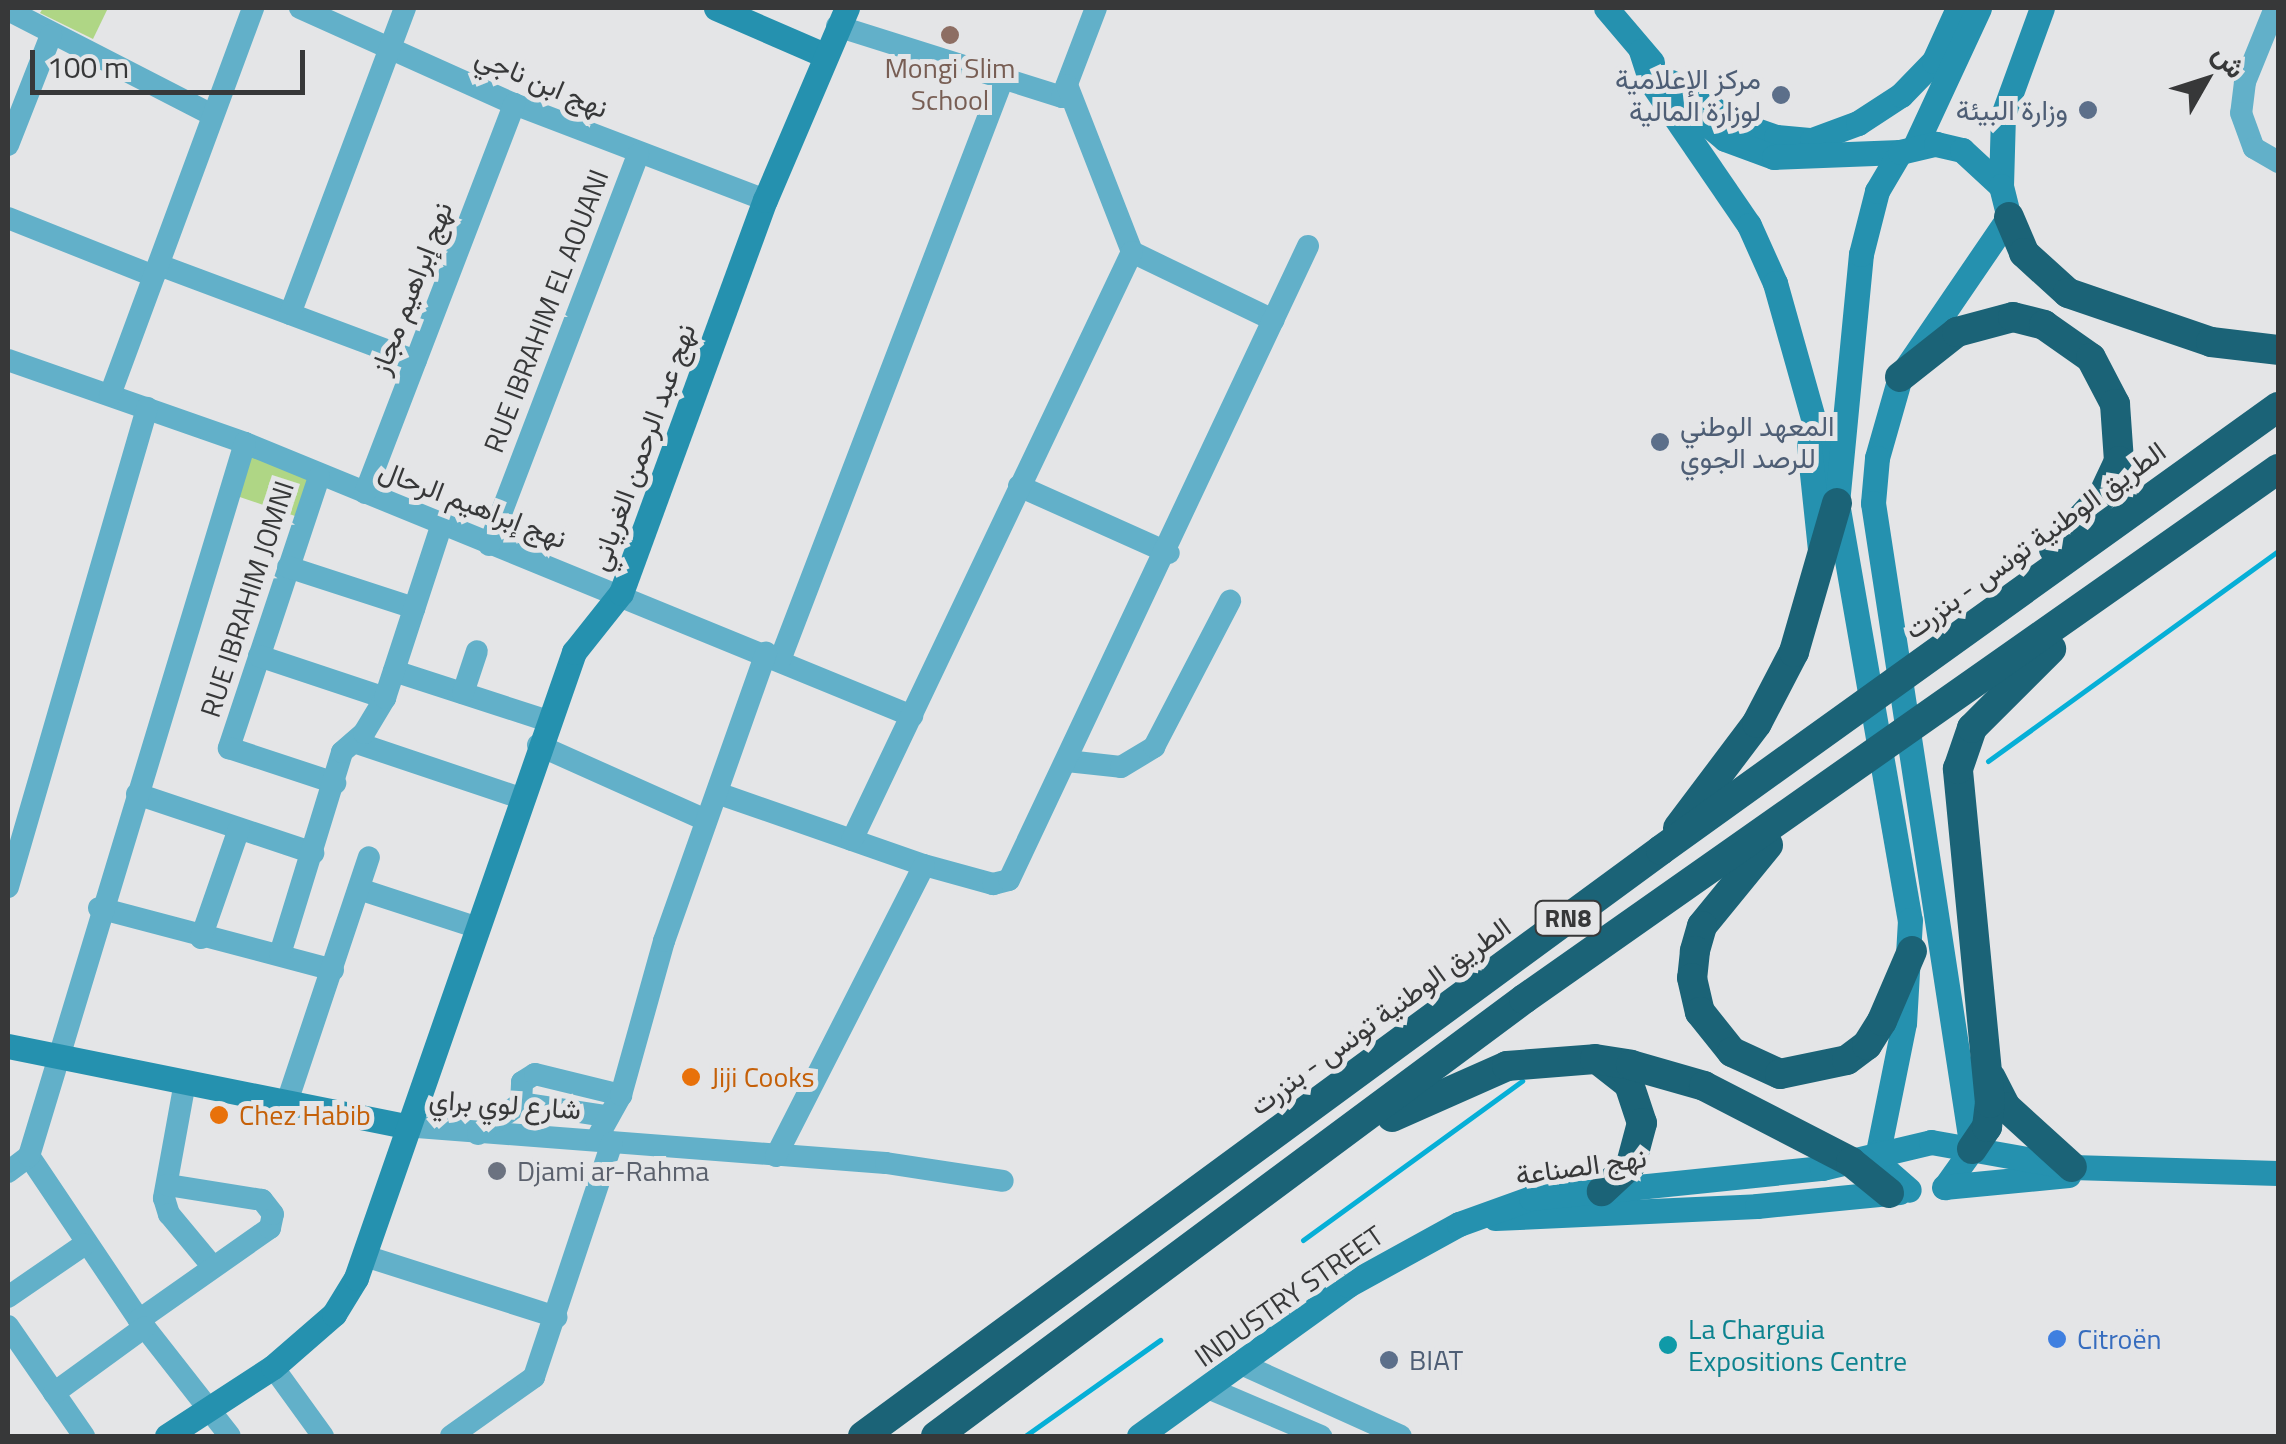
<!DOCTYPE html>
<meta charset="utf-8">
<style>
body{margin:0}
#map{position:relative;width:2286px;height:1444px;overflow:hidden;background:#e4e5e7;font-family:"Titillium Web",Vazirmatn,sans-serif}
div>[style]{position:absolute}
.green>*{inset:0;background:#afd685;transform-origin:0 0}
.stream>*{height:5px;margin:-2.5px;padding:0 2.5px;transform-origin:2.5px;border-radius:2.5px;background:#06afd7}
.street>*{height:22px;margin:-11px;padding:0 11px;transform-origin:11px;border-radius:11px;background:#62b0c9}
.secondary>*{height:25px;margin:-12.5px;padding:0 12.5px;transform-origin:12.5px;border-radius:12.5px;background:#2591af}
.highway>*{height:30px;margin:-15px;padding:0 15px;transform-origin:15px;border-radius:15px;background:#1b6377}
.dots>*{width:28px;height:28px;translate:-50% -50%;box-sizing:border-box;border:5px solid #e4e5e7;border-radius:50%}
span{translate:-50% -50%;white-space:nowrap;text-align:center;line-height:1.15;-webkit-text-stroke:10px #e4e5e7;paint-order:stroke}
.shield-label span{padding:2px 8px;background:#e4e5e7;border:2px solid;border-radius:8px;-webkit-text-stroke-width:0}
.shield-label{font-size:25px;color:#373839;font-weight:700}
.education-label{font-size:28px;color:#785e54}
.service-label{font-size:28px;color:#4e5e75}
.right{translate:-100% -50%;text-align:right}
.left{translate:0 -50%;text-align:left}
.street-label{font-size:28px;color:#373839}
.food-label{font-size:28px;color:#c56008}
.worship-label{font-size:28px;color:#5b616d}
.culture-label{font-size:28px;color:#0d838f}
.shop-label{font-size:28px;color:#366cbe}
.frame{position:absolute;inset:0;border:10px solid #373839;pointer-events:none}
.north{position:absolute;left:2156px;top:30px;width:100px;height:100px;-webkit-text-stroke:8px #e4e5e7;paint-order:stroke;rotate:51deg;font-size:28px;font-weight:700;line-height:40px;text-align:center;color:#373839}
.north::after{content:'';display:block;margin:auto;width:35px;height:45px;background:#373839;clip-path:polygon(50% 0,100% 100%,50% 72%,0 100%)}
.scale{position:absolute;left:30px;top:50px;width:275px;height:45px;box-sizing:border-box;border:5px solid #373839;border-top:0;padding-left:12px;font-size:30px;line-height:35px;white-space:nowrap;color:#373839;-webkit-text-stroke:8px #e4e5e7;paint-order:stroke}
</style>
<div id="map">
<div class="green">
<i style="clip-path:polygon(43px 8px,108px 8px,93px 39px,40px 13px)"></i>
<i style="left:250px;top:455px;width:64px;height:43px;rotate:19deg"></i>
</div>
<div class="stream">
<i style="left:1988px;top:761px;width:358px;rotate:-35.9deg"></i>
<i style="left:1303px;top:1240px;width:271px;rotate:-36deg"></i>
<i style="left:1025px;top:1436px;width:166px;rotate:-35.4deg"></i>
</div>
<div class="street">
<i style="left:300px;top:8px;width:235px;rotate:24.2deg"></i>
<i style="left:514px;top:104px;width:269px;rotate:20.9deg"></i>
<i style="left:2275px;top:8px;width:80px;rotate:112.1deg"></i>
<i style="left:2245px;top:82px;width:31px;rotate:97deg"></i>
<i style="left:2241px;top:113px;width:37px;rotate:70deg"></i>
<i style="left:2254px;top:148px;width:28px;rotate:30deg"></i>
<i style="left:8px;top:10px;width:227px;rotate:27.2deg"></i>
<i style="left:837px;top:26px;width:236px;rotate:17.5deg"></i>
<i style="left:1062px;top:97px;width:95px;rotate:-69.1deg"></i>
<i style="left:1067px;top:85px;width:179px;rotate:68.7deg"></i>
<i style="left:1132px;top:252px;width:157px;rotate:25.7deg"></i>
<i style="left:8px;top:145px;width:118px;rotate:-68.6deg"></i>
<i style="left:8px;top:218px;width:157px;rotate:21.7deg"></i>
<i style="left:159px;top:265px;width:274px;rotate:20.5deg"></i>
<i style="left:290px;top:314px;width:327px;rotate:-69.4deg"></i>
<i style="left:8px;top:360px;width:251px;rotate:19.3deg"></i>
<i style="left:245px;top:443px;width:721px;rotate:22.26deg"></i>
<i style="left:110px;top:395px;width:413px;rotate:-69.7deg"></i>
<i style="left:319px;top:477px;width:286px;rotate:108.4deg"></i>
<i style="left:229px;top:748px;width:112px;rotate:18.3deg"></i>
<i style="left:1019px;top:486px;width:164px;rotate:24.1deg"></i>
<i style="left:365px;top:493px;width:417px;rotate:-69deg"></i>
<i style="left:489px;top:545px;width:418px;rotate:-69.1deg"></i>
<i style="left:288px;top:567px;width:133px;rotate:18deg"></i>
<i style="left:259px;top:656px;width:133px;rotate:18.4deg"></i>
<i style="left:780px;top:660px;width:625px;rotate:-69.02deg"></i>
<i style="left:394px;top:671px;width:162px;rotate:18deg"></i>
<i style="left:463px;top:693px;width:44px;rotate:-71.6deg"></i>
<i style="left:354px;top:742px;width:175px;rotate:18.6deg"></i>
<i style="left:538px;top:745px;width:184px;rotate:24.1deg"></i>
<i style="left:1067px;top:761px;width:54px;rotate:6.3deg"></i>
<i style="left:1121px;top:767px;width:39px;rotate:-31deg"></i>
<i style="left:1154px;top:747px;width:165px;rotate:-62.5deg"></i>
<i style="left:717px;top:793px;width:219px;rotate:19.2deg"></i>
<i style="left:924px;top:865px;width:72px;rotate:15.4deg"></i>
<i style="left:993px;top:884px;width:16px;rotate:-14deg"></i>
<i style="left:1009px;top:880px;width:701px;rotate:-64.75deg"></i>
<i style="left:137px;top:794px;width:186px;rotate:18.5deg"></i>
<i style="left:852px;top:840px;width:651px;rotate:-64.54deg"></i>
<i style="left:8px;top:887px;width:499px;rotate:-73.8deg"></i>
<i style="left:359px;top:889px;width:122px;rotate:18.1deg"></i>
<i style="left:99px;top:908px;width:242px;rotate:14.8deg"></i>
<i style="left:201px;top:938px;width:115px;rotate:-70.8deg"></i>
<i style="left:280px;top:954px;width:211px;rotate:-72.9deg"></i>
<i style="left:342px;top:752px;width:29px;rotate:-41deg"></i>
<i style="left:364px;top:733px;width:41px;rotate:-59deg"></i>
<i style="left:385px;top:698px;width:180px;rotate:-71.9deg"></i>
<i style="left:185px;top:1082px;width:118px;rotate:100.3deg"></i>
<i style="left:164px;top:1198px;width:17px;rotate:73deg"></i>
<i style="left:169px;top:1214px;width:69px;rotate:50.3deg"></i>
<i style="left:287px;top:1102px;width:258px;rotate:-71.5deg"></i>
<i style="left:521px;top:1103px;width:86px;rotate:8.7deg"></i>
<i style="left:404px;top:1126px;width:483px;rotate:4.4deg"></i>
<i style="left:886px;top:1163px;width:118px;rotate:8.7deg"></i>
<i style="left:478px;top:1134px;width:53px;rotate:-35.8deg"></i>
<i style="left:521px;top:1103px;width:21px;rotate:-87deg"></i>
<i style="left:522px;top:1082px;width:15px;rotate:-32deg"></i>
<i style="left:535px;top:1074px;width:89px;rotate:13.7deg"></i>
<i style="left:596px;top:1140px;width:51px;rotate:-60.9deg"></i>
<i style="left:621px;top:1095px;width:160px;rotate:-74.4deg"></i>
<i style="left:664px;top:941px;width:306px;rotate:-70.5deg"></i>
<i style="left:29px;top:1156px;width:197px;rotate:56.1deg"></i>
<i style="left:139px;top:1320px;width:147px;rotate:51.9deg"></i>
<i style="left:776px;top:1156px;width:326px;rotate:-63deg"></i>
<i style="left:8px;top:1172px;width:26px;rotate:-37deg"></i>
<i style="left:29px;top:1156px;width:745px;rotate:-73.15deg"></i>
<i style="left:365px;top:1256px;width:201px;rotate:17.7deg"></i>
<i style="left:8px;top:1297px;width:93px;rotate:-34.5deg"></i>
<i style="left:139px;top:1320px;width:160px;rotate:-35.1deg"></i>
<i style="left:270px;top:1228px;width:14px;rotate:-78deg"></i>
<i style="left:273px;top:1214px;width:18px;rotate:-128deg"></i>
<i style="left:262px;top:1200px;width:96px;rotate:-171deg"></i>
<i style="left:8px;top:1326px;width:134px;rotate:55.4deg"></i>
<i style="left:1241px;top:1364px;width:175px;rotate:24.2deg"></i>
<i style="left:273px;top:1367px;width:85px;rotate:54.1deg"></i>
<i style="left:1208px;top:1388px;width:123px;rotate:23deg"></i>
<i style="left:54px;top:1393px;width:112px;rotate:-36deg"></i>
<i style="left:451px;top:1436px;width:102px;rotate:-35.4deg"></i>
<i style="left:534px;top:1377px;width:247px;rotate:-71.6deg"></i>
</div>
<div class="secondary">
<i style="left:716px;top:8px;width:118px;rotate:23.5deg"></i>
<i style="left:1606px;top:8px;width:71px;rotate:49.6deg"></i>
<i style="left:1641px;top:51px;width:33px;rotate:72deg"></i>
<i style="left:1651px;top:82px;width:173px;rotate:55.6deg"></i>
<i style="left:1749px;top:225px;width:64px;rotate:65.9deg"></i>
<i style="left:1775px;top:283px;width:229px;rotate:74.3deg"></i>
<i style="left:1837px;top:503px;width:423px;rotate:80.1deg"></i>
<i style="left:1910px;top:920px;width:103px;rotate:93.3deg"></i>
<i style="left:1904px;top:1023px;width:132px;rotate:101.4deg"></i>
<i style="left:1878px;top:1152px;width:20px;rotate:66deg"></i>
<i style="left:1886px;top:1170px;width:30px;rotate:41deg"></i>
<i style="left:1671px;top:82px;width:77px;rotate:32.2deg"></i>
<i style="left:1736px;top:123px;width:42px;rotate:19.3deg"></i>
<i style="left:1776px;top:137px;width:36px;rotate:5deg"></i>
<i style="left:1812px;top:140px;width:49px;rotate:-20.3deg"></i>
<i style="left:1858px;top:123px;width:51px;rotate:-33.1deg"></i>
<i style="left:1901px;top:95px;width:47px;rotate:-45.9deg"></i>
<i style="left:1934px;top:61px;width:58px;rotate:-65.6deg"></i>
<i style="left:1689px;top:109px;width:47px;rotate:39.8deg"></i>
<i style="left:1725px;top:139px;width:52px;rotate:20.2deg"></i>
<i style="left:1774px;top:157px;width:126px;rotate:-2.3deg"></i>
<i style="left:1915px;top:146px;width:152px;rotate:-65.1deg"></i>
<i style="left:2001px;top:186px;width:71px;rotate:-88.4deg"></i>
<i style="left:2003px;top:115px;width:114px;rotate:-70deg"></i>
<i style="left:1809px;top:445px;width:105px;rotate:84deg"></i>
<i style="left:1837px;top:503px;width:250px;rotate:-84.5deg"></i>
<i style="left:1861px;top:254px;width:65px;rotate:-75.7deg"></i>
<i style="left:1877px;top:191px;width:45px;rotate:-59.5deg"></i>
<i style="left:1900px;top:152px;width:37px;rotate:-13deg"></i>
<i style="left:1936px;top:144px;width:27px;rotate:13deg"></i>
<i style="left:1962px;top:150px;width:53px;rotate:42.7deg"></i>
<i style="left:2001px;top:186px;width:32px;rotate:76deg"></i>
<i style="left:2009px;top:217px;width:194px;rotate:124.3deg"></i>
<i style="left:1900px;top:377px;width:84px;rotate:105.9deg"></i>
<i style="left:1877px;top:458px;width:45px;rotate:95.1deg"></i>
<i style="left:1873px;top:503px;width:654px;rotate:81.29deg"></i>
<i style="left:1972px;top:1149px;width:47px;rotate:125.4deg"></i>
<i style="left:8px;top:1046px;width:404px;rotate:11.4deg"></i>
<i style="left:1944px;top:1187px;width:125px;rotate:-5.5deg"></i>
<i style="left:1495px;top:1218px;width:262px;rotate:-2.6deg"></i>
<i style="left:1757px;top:1206px;width:143px;rotate:-5.6deg"></i>
<i style="left:167px;top:1436px;width:126px;rotate:-33.1deg"></i>
<i style="left:273px;top:1367px;width:81px;rotate:-41deg"></i>
<i style="left:334px;top:1314px;width:42px;rotate:-58.6deg"></i>
<i style="left:356px;top:1278px;width:663px;rotate:-70.8deg"></i>
<i style="left:574px;top:652px;width:75px;rotate:-51.5deg"></i>
<i style="left:621px;top:593px;width:419px;rotate:-69.9deg"></i>
<i style="left:765px;top:200px;width:209px;rotate:-66.9deg"></i>
<i style="left:1139px;top:1436px;width:258px;rotate:-35.8deg"></i>
<i style="left:1348px;top:1285px;width:127px;rotate:-28.8deg"></i>
<i style="left:1459px;top:1224px;width:77px;rotate:-19.9deg"></i>
<i style="left:1531px;top:1198px;width:293px;rotate:-5.9deg"></i>
<i style="left:1822px;top:1168px;width:112px;rotate:-13.4deg"></i>
<i style="left:1931px;top:1142px;width:143px;rotate:10.1deg"></i>
<i style="left:2072px;top:1167px;width:206px;rotate:1.7deg"></i>
</div>
<div class="highway">
<i style="left:2009px;top:217px;width:39px;rotate:67deg"></i>
<i style="left:2024px;top:253px;width:59px;rotate:42.3deg"></i>
<i style="left:2068px;top:293px;width:151px;rotate:18.9deg"></i>
<i style="left:2211px;top:342px;width:67px;rotate:6.8deg"></i>
<i style="left:1900px;top:377px;width:73px;rotate:-38.3deg"></i>
<i style="left:1957px;top:332px;width:58px;rotate:-15deg"></i>
<i style="left:2013px;top:317px;width:32px;rotate:14deg"></i>
<i style="left:2044px;top:325px;width:57px;rotate:35.1deg"></i>
<i style="left:2091px;top:358px;width:52px;rotate:62.4deg"></i>
<i style="left:2115px;top:404px;width:57px;rotate:86deg"></i>
<i style="left:2119px;top:461px;width:38px;rotate:115deg"></i>
<i style="left:2103px;top:495px;width:73px;rotate:132.2deg"></i>
<i style="left:1678px;top:828px;width:131px;rotate:-53deg"></i>
<i style="left:1757px;top:723px;width:80px;rotate:-62.5deg"></i>
<i style="left:1794px;top:652px;width:155px;rotate:-73.9deg"></i>
<i style="left:1768px;top:845px;width:104px;rotate:129.2deg"></i>
<i style="left:1702px;top:926px;width:26px;rotate:106deg"></i>
<i style="left:1695px;top:951px;width:27px;rotate:96deg"></i>
<i style="left:1692px;top:978px;width:35px;rotate:77deg"></i>
<i style="left:1700px;top:1012px;width:51px;rotate:51.3deg"></i>
<i style="left:1732px;top:1052px;width:53px;rotate:24.6deg"></i>
<i style="left:1780px;top:1074px;width:68px;rotate:-11.8deg"></i>
<i style="left:1847px;top:1060px;width:25px;rotate:-37deg"></i>
<i style="left:1867px;top:1045px;width:28px;rotate:-58deg"></i>
<i style="left:1882px;top:1021px;width:76px;rotate:-66.8deg"></i>
<i style="left:1602px;top:1063px;width:34px;rotate:38deg"></i>
<i style="left:1629px;top:1084px;width:41px;rotate:71.6deg"></i>
<i style="left:1642px;top:1123px;width:42px;rotate:105deg"></i>
<i style="left:1631px;top:1164px;width:40px;rotate:137deg"></i>
<i style="left:1991px;top:1078px;width:33px;rotate:63deg"></i>
<i style="left:2006px;top:1107px;width:89px;rotate:42.3deg"></i>
<i style="left:1392px;top:1117px;width:126px;rotate:-23.9deg"></i>
<i style="left:1507px;top:1066px;width:88px;rotate:-4.5deg"></i>
<i style="left:1595px;top:1059px;width:36px;rotate:9deg"></i>
<i style="left:1631px;top:1065px;width:76px;rotate:16deg"></i>
<i style="left:1704px;top:1086px;width:165px;rotate:27.3deg"></i>
<i style="left:1851px;top:1162px;width:49px;rotate:39.2deg"></i>
<i style="left:1972px;top:1149px;width:27px;rotate:-56deg"></i>
<i style="left:1987px;top:1127px;width:24px;rotate:-83deg"></i>
<i style="left:1990px;top:1103px;width:336px;rotate:-95.5deg"></i>
<i style="left:1958px;top:769px;width:43px;rotate:-71.1deg"></i>
<i style="left:1972px;top:728px;width:112px;rotate:-45deg"></i>
<i style="left:863px;top:1436px;width:990px;rotate:-36.29deg"></i>
<i style="left:1661px;top:850px;width:760px;rotate:-35.68deg"></i>
<i style="left:936px;top:1436px;width:733px;rotate:-36.62deg"></i>
<i style="left:1524px;top:999px;width:922px;rotate:-35.1deg"></i>
</div>
<div class="dots">
<i style="left:950px;top:35px;background:#8d6e63"></i>
<i style="left:1781px;top:95px;background:#5c6f8a"></i>
<i style="left:2088px;top:110px;background:#5c6f8a"></i>
<i style="left:1660px;top:442px;background:#5c6f8a"></i>
<i style="left:691px;top:1077px;background:#e8710a"></i>
<i style="left:219px;top:1115px;background:#e8710a"></i>
<i style="left:497px;top:1171px;background:#6b7280"></i>
<i style="left:2057px;top:1339px;background:#3f7fe0"></i>
<i style="left:1668px;top:1345px;background:#0f9aa8"></i>
<i style="left:1389px;top:1360px;background:#5c6f8a"></i>
</div>
<div class="shield-label">
<span style="left:1568px;top:918px">RN8</span>
</div>
<div class="education-label">
<span style="left:950px;top:84px">Mongi Slim<br>School</span>
</div>
<div class="service-label">
<span class="right" style="left:1761px;top:95px">مركز الإعلامية<br>لوزارة المالية</span>
<span class="right" style="left:2068px;top:110px">وزارة البيئة</span>
<span class="left" style="left:1680px;top:442px">المعهد الوطني<br>للرصد الجوي</span>
<span class="left" style="left:1409px;top:1360px">BIAT</span>
</div>
<div class="street-label">
<span style="left:542px;top:82px;rotate:23deg">نهج ابن ناجي</span>
<span style="left:411px;top:288px;rotate:-69deg">نهج إبراهيم مجاز</span>
<span style="left:546px;top:311px;rotate:-69deg">RUE IBRAHIM EL AOUANI</span>
<span style="left:642px;top:447px;rotate:-70deg">نهج عبد الرحمن الغرياني</span>
<span style="left:473px;top:504px;rotate:21deg">نهج إبراهيم الرحال</span>
<span style="left:2035px;top:540px;rotate:-36deg">الطريق الوطنية تونس - بنزرت</span>
<span style="left:247px;top:599px;rotate:-72deg">RUE IBRAHIM JOMNI</span>
<span style="left:1380px;top:1016px;rotate:-36deg">الطريق الوطنية تونس - بنزرت</span>
<span style="left:505px;top:1104px;rotate:4deg">شارع لوي براي</span>
<span style="left:1581px;top:1166px;rotate:-8deg">نهج الصناعة</span>
<span style="left:1289px;top:1296px;rotate:-35deg">INDUSTRY STREET</span>
</div>
<div class="food-label">
<span class="left" style="left:711px;top:1077px">Jiji Cooks</span>
<span class="left" style="left:239px;top:1115px">Chez Habib</span>
</div>
<div class="worship-label">
<span class="left" style="left:517px;top:1171px">Djami ar-Rahma</span>
</div>
<div class="culture-label">
<span class="left" style="left:1688px;top:1345px">La Charguia<br>Expositions Centre</span>
</div>
<div class="shop-label">
<span class="left" style="left:2077px;top:1339px">Citroën</span>
</div>
<div class="frame"></div>
<div class="north">ش</div>
<div class="scale">100 m</div>
</div>
